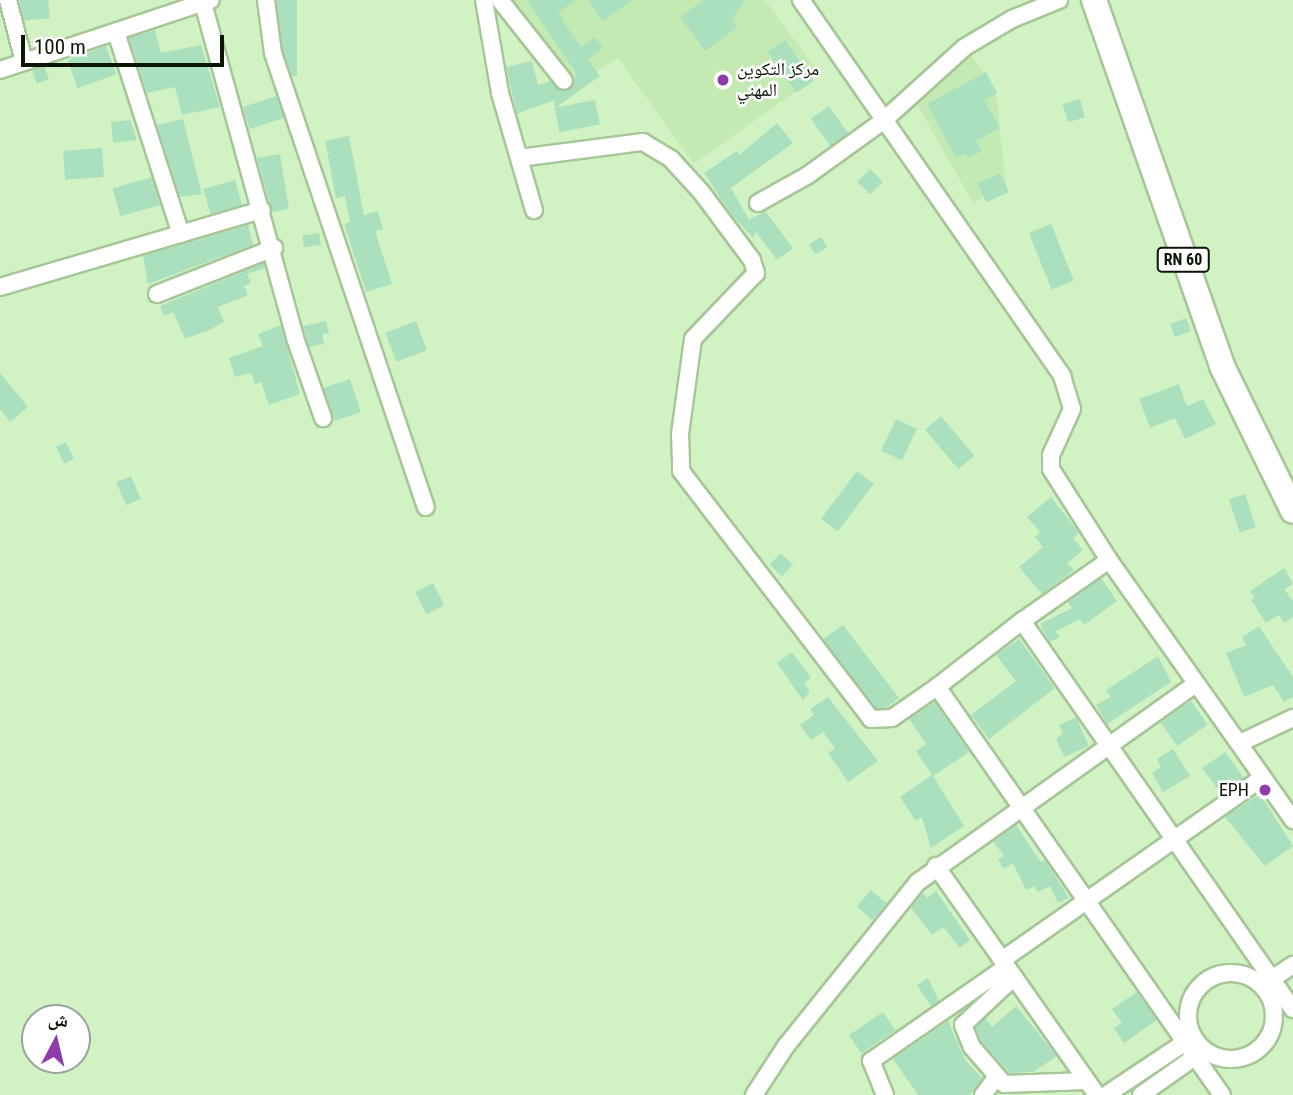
<!DOCTYPE html>
<meta charset="utf-8">
<style>
body{margin:0}
#map{position:relative;width:1293px;height:1095px;overflow:hidden;background:#d1f3c3;font-family:"Roboto Condensed","Noto Naskh Arabic",sans-serif}
div>[style]{position:absolute}
.built>*{inset:0;background:#c4eab4}
.building>*{inset:0;background:#aae0be;transform-origin:0 0}
.roads{filter:drop-shadow(2px 0 #a6c698) drop-shadow(-2px 0 #a6c698) drop-shadow(0 2px #a6c698) drop-shadow(0 -2px #a6c698)}
.street>*{height:16px;margin:-8px;padding:0 8px;transform-origin:8px;border-radius:8px;background:#fff}
.street>.ring{margin:-8px;padding:0;box-sizing:content-box;background:none;border:16px solid #fff;border-radius:50%}
.primary>*{height:24px;margin:-12px;padding:0 12px;transform-origin:12px;border-radius:12px;background:#fff}
.dots>*{width:19px;height:19px;translate:-50% -50%;box-sizing:border-box;border:4px solid #fff;border-radius:50%}
span{translate:-50% -50%;white-space:nowrap;text-align:center;line-height:1.15;-webkit-text-stroke:5px #fff;paint-order:stroke}
.shield-label span{padding:2px 5px;background:#fff;border:2px solid;border-radius:5px;-webkit-text-stroke-width:0}
.shield-label{font-size:16px;color:#0a1505;font-weight:700}
.poi-label{font-size:18px;color:#0a1505}
.left{translate:0 -50%;text-align:left}
.right{translate:-100% -50%;text-align:right}
.north{position:absolute;left:21px;top:1004px;width:70px;height:70px;box-sizing:border-box;background:#fff;border:2px solid #9da19b;border-radius:50%;rotate:7deg;font-size:19px;font-weight:700;line-height:28px;text-align:center;color:#0a1505}
.north::after{content:'';display:block;margin:auto;width:24px;height:32px;background:#8f3cab;clip-path:polygon(50% 0,100% 100%,50% 72%,0 100%)}
.scale{position:absolute;left:21px;top:35px;width:203px;height:32px;box-sizing:border-box;border:4px solid #0a1505;border-top:0;padding-left:9px;font-size:21px;line-height:24px;white-space:nowrap;color:#0a1505;-webkit-text-stroke:5px #fff;paint-order:stroke}
</style>
<div id="map">
<div class="built">
<i style="clip-path:polygon(513px 0,765px 0,820px 74px,694px 164px,618px 58px,573px 86px)"></i>
<i style="clip-path:polygon(972px 56px,996px 91px,1006px 187px,973px 203px,914px 99px)"></i>
</div>
<div class="building">
<i style="clip-path:polygon(19px 0,48px 0,50px 18px,24px 21px)"></i>
<i style="left:277px;top:0;width:20px;height:76px"></i>
<i style="clip-path:polygon(527px 0,576px 0,559px 12px,563px 21px,581px 47px,595px 37px,603px 48px,588px 59px,600px 76px,555px 108px,554px 100px,517px 114px,506px 67px,532px 61px,538px 85px,551px 81px,565px 91px,573px 85px,576px 73px)"></i>
<i style="clip-path:polygon(588px 0,632px 0,603px 21px)"></i>
<i style="clip-path:polygon(704px 0,745px 0,732px 19px,738px 27px,705px 51px,680px 17px)"></i>
<i style="clip-path:polygon(155px 30px,161px 53px,201px 45px,220px 107px,182px 115px,175px 87px,147px 93px,129px 38px)"></i>
<i style="left:785px;top:40px;width:50px;height:21px;rotate:55deg"></i>
<i style="left:106px;top:46px;width:30px;height:41px;rotate:70deg"></i>
<i style="left:44px;top:66px;width:14px;height:13px;rotate:69deg"></i>
<i style="clip-path:polygon(986px 72px,997px 93px,984px 100px,1000px 128px,976px 141px,982px 151px,968px 158px,965px 153px,956px 158px,927px 104px)"></i>
<i style="left:277px;top:96px;width:23px;height:36px;rotate:72deg"></i>
<i style="left:1080px;top:99px;width:19px;height:18px;rotate:74deg"></i>
<i style="left:595px;top:100px;width:25px;height:41px;rotate:79deg"></i>
<i style="left:829px;top:106px;width:33px;height:22px;rotate:55deg"></i>
<i style="clip-path:polygon(183px 119px,202px 194px,180px 197px,157px 125px)"></i>
<i style="clip-path:polygon(130px 120px,137px 140px,113px 143px,111px 122px)"></i>
<i style="clip-path:polygon(777px 123px,793px 143px,731px 188px,749px 220px,765px 211px,793px 248px,777px 260px,756px 232px,753px 238px,730px 213px,704px 173px,737px 151px,739px 155px)"></i>
<i style="clip-path:polygon(349px 136px,364px 215px,378px 211px,383px 229px,375px 231px,392px 284px,366px 292px,344px 224px,350px 222px,345px 196px,336px 198px,325px 141px)"></i>
<i style="left:102px;top:148px;width:29px;height:39px;rotate:86deg"></i>
<i style="clip-path:polygon(280px 154px,289px 209px,272px 212px,257px 158px)"></i>
<i style="left:870px;top:169px;width:18px;height:18px;rotate:45deg"></i>
<i style="left:1000px;top:173px;width:21px;height:25px;rotate:65deg"></i>
<i style="left:152px;top:177px;width:29px;height:41px;rotate:74deg"></i>
<i style="left:235px;top:180px;width:26px;height:33px;rotate:74deg"></i>
<i style="left:1051px;top:224px;width:61px;height:24px;rotate:68deg"></i>
<i style="clip-path:polygon(248px 225px,253px 245px,148px 284px,143px 256px)"></i>
<i style="left:319px;top:233px;width:12px;height:17px;rotate:81deg"></i>
<i style="left:821px;top:237px;width:12px;height:14px;rotate:59deg"></i>
<i style="clip-path:polygon(264px 263px,265px 268px,247px 274px,251px 283px,244px 286px,248px 295px,218px 307px,224px 322px,209px 330px,185px 339px,173px 312px,164px 316px,160px 306px)"></i>
<i style="left:1186px;top:318px;width:14px;height:17px;rotate:69deg"></i>
<i style="clip-path:polygon(326px 321px,329px 333px,322px 334px,324px 344px,309px 347px,303px 326px)"></i>
<i style="left:416px;top:321px;width:31px;height:33px;rotate:69deg"></i>
<i style="clip-path:polygon(281px 325px,300px 394px,269px 405px,261px 382px,255px 384px,251px 373px,235px 377px,229px 358px,263px 346px,258px 334px)"></i>
<i style="clip-path:polygon(0 373px,28px 407px,10px 422px,0 409px)"></i>
<i style="left:350px;top:379px;width:35px;height:28px;rotate:72deg"></i>
<i style="clip-path:polygon(1179px 384px,1187px 406px,1203px 399px,1216px 424px,1185px 439px,1175px 418px,1150px 428px,1139px 399px)"></i>
<i style="left:941px;top:416px;width:52px;height:21px;rotate:50deg"></i>
<i style="left:896px;top:419px;width:23px;height:35px;rotate:25deg"></i>
<i style="left:66px;top:442px;width:19px;height:11px;rotate:65deg"></i>
<i style="left:857px;top:471px;width:21px;height:60px;rotate:37deg"></i>
<i style="left:131px;top:476px;width:25px;height:16px;rotate:67deg"></i>
<i style="left:1245px;top:494px;width:35px;height:17px;rotate:72deg"></i>
<i style="clip-path:polygon(1051px 497px,1079px 533px,1073px 538px,1083px 550px,1067px 563px,1074px 570px,1042px 594px,1019px 567px,1043px 547px,1035px 537px,1040px 532px,1027px 517px)"></i>
<i style="left:781px;top:553px;width:17px;height:16px;rotate:45deg"></i>
<i style="clip-path:polygon(1284px 568px,1293px 584px,1284px 589px,1293px 601px,1293px 617px,1284px 623px,1279px 615px,1266px 623px,1251px 600px,1255px 598px,1250px 591px)"></i>
<i style="clip-path:polygon(1101px 578px,1117px 601px,1084px 625px,1080px 619px,1056px 631px,1060px 637px,1049px 642px,1040px 624px,1072px 608px,1068px 602px)"></i>
<i style="left:433px;top:583px;width:25px;height:20px;rotate:63deg"></i>
<i style="clip-path:polygon(843px 625px,899px 698px,886px 708px,876px 708px,823px 639px)"></i>
<i style="clip-path:polygon(1259px 626px,1293px 677px,1293px 697px,1284px 702px,1273px 685px,1244px 697px,1226px 653px,1246px 645px,1242px 637px)"></i>
<i style="clip-path:polygon(1019px 639px,1055px 688px,989px 739px,971px 715px,1016px 681px,996px 655px)"></i>
<i style="clip-path:polygon(792px 652px,811px 678px,804px 683px,810px 691px,803px 700px,777px 663px)"></i>
<i style="clip-path:polygon(1158px 656px,1171px 682px,1107px 724px,1096px 705px,1111px 697px,1106px 690px)"></i>
<i style="clip-path:polygon(828px 697px,878px 761px,848px 782px,828px 753px,835px 748px,823px 732px,811px 740px,800px 725px,814px 715px,810px 709px)"></i>
<i style="left:1191px;top:701px;width:29px;height:37px;rotate:55deg"></i>
<i style="clip-path:polygon(935px 702px,969px 752px,933px 776px,964px 826px,931px 848px,922px 817px,916px 821px,900px 797px,932px 775px,916px 751px,926px 744px,909px 719px)"></i>
<i style="clip-path:polygon(1076px 717px,1089px 746px,1064px 757px,1056px 738px,1063px 734px,1059px 725px)"></i>
<i style="clip-path:polygon(1173px 749px,1190px 776px,1163px 792px,1152px 773px,1161px 767px,1157px 759px)"></i>
<i style="clip-path:polygon(1225px 752px,1244px 778px,1234px 785px,1230px 779px,1217px 788px,1202px 768px)"></i>
<i style="clip-path:polygon(1260px 794px,1293px 846px,1265px 866px,1225px 817px)"></i>
<i style="clip-path:polygon(1016px 825px,1041px 862px,1045px 860px,1069px 898px,1058px 903px,1050px 886px,1038px 892px,1034px 886px,1026px 890px,1013px 863px,1004px 869px,998px 860px,1004px 856px,993px 841px)"></i>
<i style="left:871px;top:890px;width:21px;height:22px;rotate:41deg"></i>
<i style="clip-path:polygon(936px 891px,970px 940px,960px 948px,943px 927px,932px 935px,911px 908px,923px 893px,927px 898px)"></i>
<i style="clip-path:polygon(928px 978px,939px 1001px,931px 1006px,917px 985px)"></i>
<i style="clip-path:polygon(1137px 992px,1157px 1020px,1124px 1043px,1114px 1028px,1122px 1023px,1112px 1009px)"></i>
<i style="clip-path:polygon(1016px 1006px,1057px 1056px,1033px 1072px,1010px 1073px,981px 1041px,975px 1028px,985px 1018px,992px 1027px)"></i>
<i style="left:883px;top:1012px;width:22px;height:41px;rotate:56deg"></i>
<i style="clip-path:polygon(948px 1021px,965px 1060px,982px 1078px,970px 1095px,918px 1095px,893px 1059px)"></i>
</div>
<div class="roads">
<div class="street">
<i style="left:8px;top:0;width:64px;rotate:75.5deg"></i>
<i style="left:266px;top:0;width:53px;rotate:82.5deg"></i>
<i style="left:273px;top:53px;width:479px;rotate:71.4deg"></i>
<i style="left:484px;top:0;width:94px;rotate:80.2deg"></i>
<i style="left:500px;top:93px;width:122px;rotate:73.8deg"></i>
<i style="left:500px;top:0;width:103px;rotate:51.7deg"></i>
<i style="left:801px;top:0;width:458px;rotate:55.2deg"></i>
<i style="left:1062px;top:376px;width:34px;rotate:73deg"></i>
<i style="left:1072px;top:409px;width:51px;rotate:114.5deg"></i>
<i style="left:1051px;top:455px;width:14px;rotate:90deg"></i>
<i style="left:1051px;top:469px;width:108px;rotate:57.5deg"></i>
<i style="left:203px;top:3px;width:347px;rotate:74.6deg"></i>
<i style="left:295px;top:338px;width:85px;rotate:70.7deg"></i>
<i style="left:116px;top:32px;width:212px;rotate:72.2deg"></i>
<i style="left:0;top:70px;width:222px;rotate:-18.4deg"></i>
<i style="left:519px;top:158px;width:125px;rotate:-7.4deg"></i>
<i style="left:643px;top:142px;width:33px;rotate:31deg"></i>
<i style="left:671px;top:159px;width:46px;rotate:47.6deg"></i>
<i style="left:702px;top:193px;width:84px;rotate:53.3deg"></i>
<i style="left:752px;top:260px;width:14px;rotate:73deg"></i>
<i style="left:756px;top:273px;width:91px;rotate:133.7deg"></i>
<i style="left:693px;top:339px;width:96px;rotate:97.8deg"></i>
<i style="left:680px;top:434px;width:37px;rotate:88deg"></i>
<i style="left:681px;top:471px;width:312px;rotate:52.5deg"></i>
<i style="left:871px;top:719px;width:21px;rotate:-3deg"></i>
<i style="left:892px;top:718px;width:55px;rotate:-34.6deg"></i>
<i style="left:758px;top:203px;width:57px;rotate:-29.2deg"></i>
<i style="left:808px;top:175px;width:92px;rotate:-35.8deg"></i>
<i style="left:883px;top:121px;width:110px;rotate:-42.1deg"></i>
<i style="left:965px;top:47px;width:55px;rotate:-30.8deg"></i>
<i style="left:1012px;top:19px;width:51px;rotate:-22deg"></i>
<i style="left:0;top:287px;width:273px;rotate:-16.4deg"></i>
<i style="left:157px;top:294px;width:126px;rotate:-21.5deg"></i>
<i style="left:1022px;top:621px;width:106px;rotate:-35deg"></i>
<i style="left:1109px;top:560px;width:319px;rotate:54.7deg"></i>
<i style="left:1240px;top:743px;width:59px;rotate:-25.3deg"></i>
<i style="left:936px;top:866px;width:280px;rotate:54.9deg"></i>
<i style="left:1002px;top:960px;width:317px;rotate:-35deg"></i>
<i class="ring" style="left:1188px;top:973px;width:70px;height:70px"></i>
<i style="left:1014px;top:977px;width:70px;rotate:136.7deg"></i>
<i style="left:963px;top:1025px;width:24px;rotate:68deg"></i>
<i style="left:972px;top:1047px;width:49px;rotate:49.1deg"></i>
<i style="left:1004px;top:1084px;width:82px;rotate:-2.1deg"></i>
<i style="left:1263px;top:985px;width:36px;rotate:-34deg"></i>
<i style="left:754px;top:1095px;width:59px;rotate:-56.9deg"></i>
<i style="left:786px;top:1046px;width:211px;rotate:-51.2deg"></i>
<i style="left:918px;top:882px;width:341px;rotate:-35.5deg"></i>
<i style="left:885px;top:1095px;width:37px;rotate:-112deg"></i>
<i style="left:871px;top:1061px;width:165px;rotate:-34.8deg"></i>
<i style="left:983px;top:1095px;width:21px;rotate:-53deg"></i>
<i style="left:1106px;top:1095px;width:105px;rotate:-33.7deg"></i>
<i style="left:1141px;top:1095px;width:75px;rotate:-35.2deg"></i>
<i style="left:1222px;top:1095px;width:498px;rotate:-124.9deg"></i>
<i style="left:937px;top:687px;width:108px;rotate:-37.8deg"></i>
<i style="left:1022px;top:621px;width:473px;rotate:55.1deg"></i>
</div>
<div class="primary">
<i style="left:1094px;top:0;width:388px;rotate:70.7deg"></i>
<i style="left:1222px;top:366px;width:161px;rotate:63.9deg"></i>
</div>
</div>
<div class="dots">
<i style="left:723px;top:80px;background:#8f3cab"></i>
<i style="left:1265px;top:790px;background:#8f3cab"></i>
</div>
<div class="shield-label">
<span style="left:1183px;top:260px">RN 60</span>
</div>
<div class="poi-label">
<span class="left" style="left:737px;top:80px">مركز التكوين<br>المهني</span>
<span class="right" style="left:1249px;top:790px">EPH</span>
</div>
<div class="north">ش</div>
<div class="scale">100 m</div>
</div>
